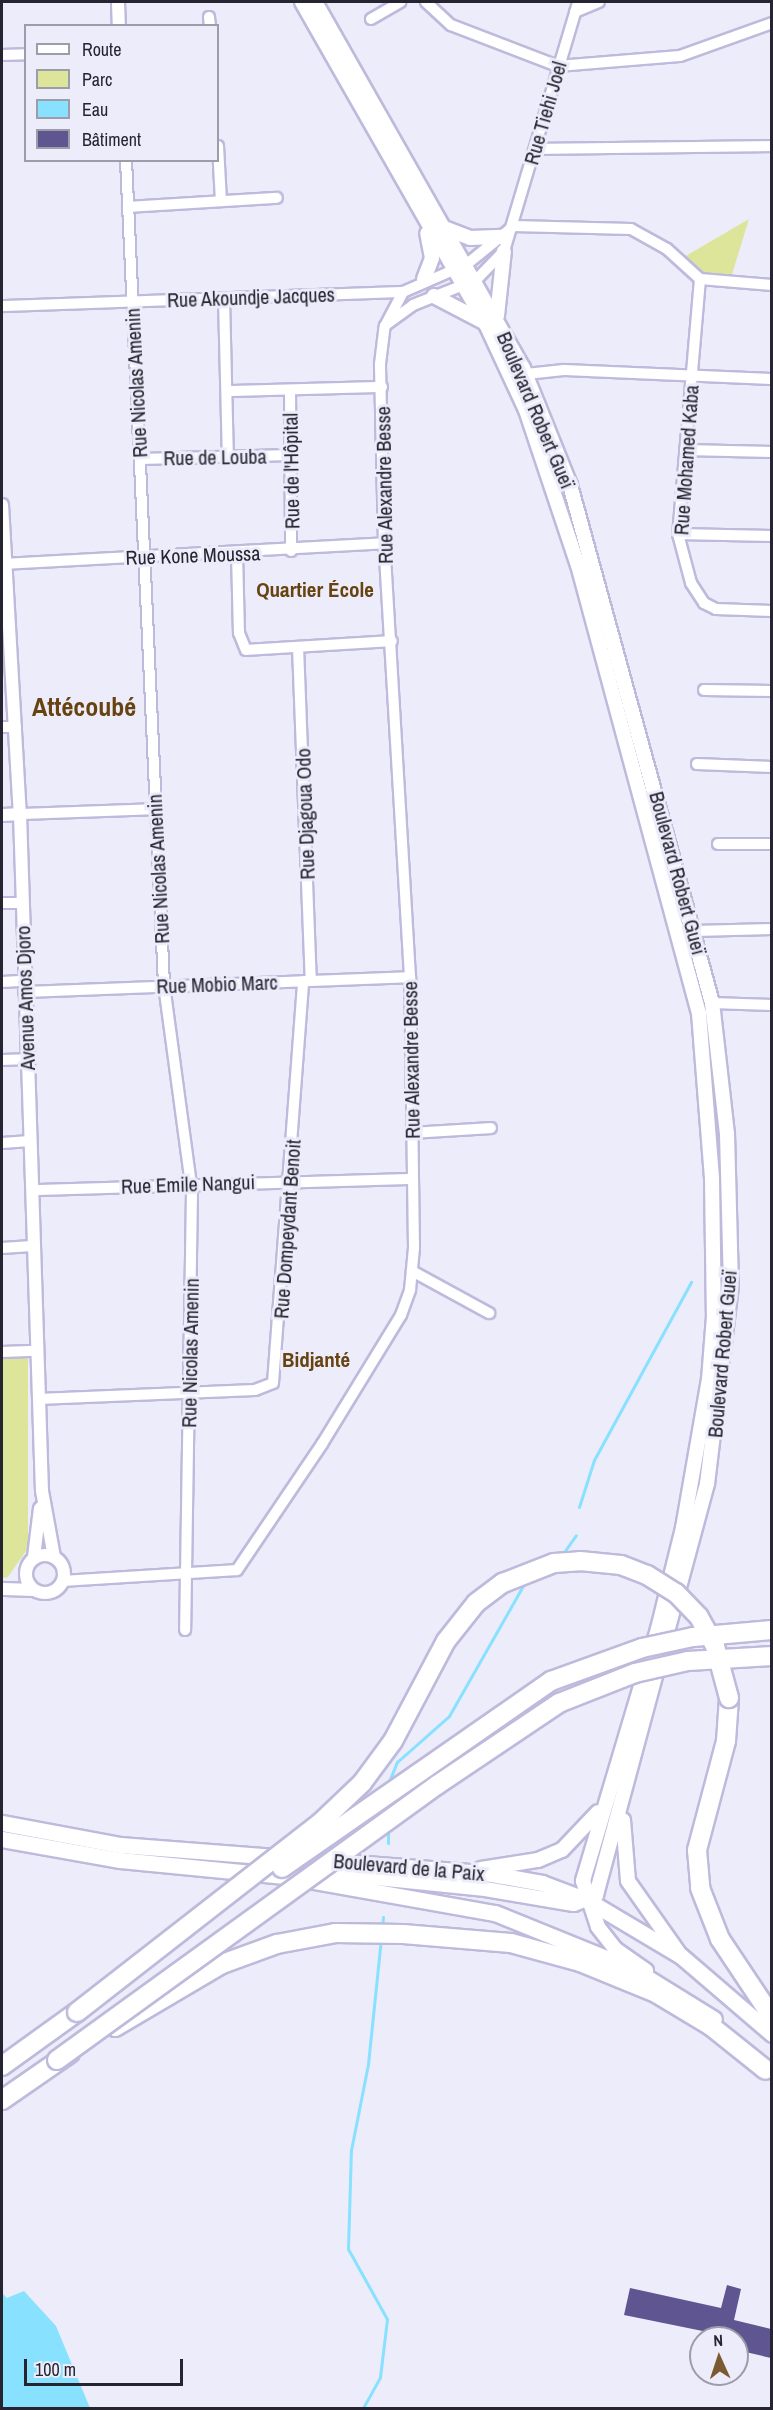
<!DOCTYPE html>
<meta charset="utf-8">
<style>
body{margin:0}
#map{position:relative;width:773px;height:2410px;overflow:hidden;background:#edecfa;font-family:"Archivo Narrow",sans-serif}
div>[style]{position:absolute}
.green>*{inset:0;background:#dde59b}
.water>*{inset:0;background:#87e1ff}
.stream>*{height:3px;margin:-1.5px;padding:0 1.5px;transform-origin:1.5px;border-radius:1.5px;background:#87e1ff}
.building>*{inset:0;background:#5f5591}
.roads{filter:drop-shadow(2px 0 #bebadc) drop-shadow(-2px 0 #bebadc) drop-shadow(0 2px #bebadc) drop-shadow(0 -2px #bebadc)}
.minor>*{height:10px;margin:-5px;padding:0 5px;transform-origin:5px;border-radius:5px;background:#fff}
.tertiary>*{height:12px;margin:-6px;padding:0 6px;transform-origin:6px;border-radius:6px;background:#fff}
.tertiary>.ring{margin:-6px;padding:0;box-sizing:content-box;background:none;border:12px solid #fff;border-radius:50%}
.secondary>*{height:14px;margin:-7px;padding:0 7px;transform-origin:7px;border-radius:7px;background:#fff}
.primary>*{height:15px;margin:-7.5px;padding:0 7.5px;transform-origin:7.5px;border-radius:7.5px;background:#fff}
.motorway>*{height:18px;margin:-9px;padding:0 9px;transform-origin:9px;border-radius:9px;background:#fff}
.bridges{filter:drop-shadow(2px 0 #bebadc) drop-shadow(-2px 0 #bebadc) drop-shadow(0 2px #bebadc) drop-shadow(0 -2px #bebadc)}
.motorway-bridge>*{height:18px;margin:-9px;padding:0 9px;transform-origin:9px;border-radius:9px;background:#fff}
span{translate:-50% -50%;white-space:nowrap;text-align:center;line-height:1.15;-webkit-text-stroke:6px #edecfa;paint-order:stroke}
.street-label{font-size:20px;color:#252430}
.neighbourhood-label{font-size:21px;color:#664310;font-weight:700}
.district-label{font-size:26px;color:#664310;font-weight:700}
.frame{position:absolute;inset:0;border:3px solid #252430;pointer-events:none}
.legend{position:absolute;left:24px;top:24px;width:195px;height:138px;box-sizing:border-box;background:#edecfa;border:2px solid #9d9ca9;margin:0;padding:8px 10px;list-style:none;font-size:18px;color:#252430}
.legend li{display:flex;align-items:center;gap:12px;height:30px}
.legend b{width:30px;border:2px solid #9d9ca9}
.north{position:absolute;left:689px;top:2326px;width:60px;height:60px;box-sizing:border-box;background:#edecfa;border:2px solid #9d9ca9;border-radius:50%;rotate:357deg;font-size:16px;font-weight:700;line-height:24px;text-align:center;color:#252430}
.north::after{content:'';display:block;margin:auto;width:21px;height:27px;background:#7b5a31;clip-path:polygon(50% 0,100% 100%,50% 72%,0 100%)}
.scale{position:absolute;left:24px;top:2359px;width:159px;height:27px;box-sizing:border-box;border:3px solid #252430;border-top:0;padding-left:8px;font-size:18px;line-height:21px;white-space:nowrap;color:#252430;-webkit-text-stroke:4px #edecfa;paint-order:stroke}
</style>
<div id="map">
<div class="green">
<i style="clip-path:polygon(749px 219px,730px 281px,702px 272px,684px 257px)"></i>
<i style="clip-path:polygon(28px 1358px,28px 1548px,8px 1577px,2px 1578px,2px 1359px)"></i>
</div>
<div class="water">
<i style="clip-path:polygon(24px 2291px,56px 2326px,90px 2408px,2px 2408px,2px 2293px,7px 2298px)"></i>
</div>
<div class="stream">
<i style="left:579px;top:1507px;width:49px;rotate:-72.3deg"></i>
<i style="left:594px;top:1460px;width:203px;rotate:-61.4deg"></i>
<i style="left:562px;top:1555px;width:24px;rotate:-55deg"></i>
<i style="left:388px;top:1784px;width:24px;rotate:-68deg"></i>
<i style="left:397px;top:1762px;width:69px;rotate:-41.5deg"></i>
<i style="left:449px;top:1716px;width:154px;rotate:-60.4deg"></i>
<i style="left:388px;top:1830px;width:13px;rotate:90deg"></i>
<i style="left:382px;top:1927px;width:10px;rotate:-84deg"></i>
<i style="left:363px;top:2408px;width:35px;rotate:-61deg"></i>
<i style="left:380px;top:2377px;width:58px;rotate:-83.1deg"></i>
<i style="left:387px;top:2319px;width:80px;rotate:-119.1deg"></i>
<i style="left:348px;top:2249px;width:99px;rotate:-88.3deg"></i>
<i style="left:351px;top:2150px;width:88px;rotate:-78.8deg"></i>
<i style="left:368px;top:2064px;width:126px;rotate:-84.1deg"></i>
</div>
<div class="building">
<i style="clip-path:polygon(727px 2285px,741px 2289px,734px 2320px,771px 2329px,771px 2358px,737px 2350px,737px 2338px,624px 2315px,630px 2288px,721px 2308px)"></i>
</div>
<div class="roads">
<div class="minor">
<i style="left:426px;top:2px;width:34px;rotate:43deg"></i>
<i style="left:451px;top:25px;width:115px;rotate:21deg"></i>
<i style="left:558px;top:66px;width:122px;rotate:-4.7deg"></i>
<i style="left:680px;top:56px;width:98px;rotate:-19.7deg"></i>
<i style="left:575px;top:12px;width:26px;rotate:-23deg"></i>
<i style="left:209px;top:17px;width:9px;rotate:84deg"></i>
<i style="left:371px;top:19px;width:34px;rotate:-30deg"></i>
<i style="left:2px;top:55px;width:24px;rotate:-2deg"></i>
<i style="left:218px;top:146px;width:55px;rotate:86.9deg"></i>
<i style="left:535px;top:149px;width:237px;rotate:-0.7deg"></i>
<i style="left:126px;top:160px;width:826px;rotate:87.36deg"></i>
<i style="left:164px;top:985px;width:209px;rotate:82.3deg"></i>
<i style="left:192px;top:1192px;width:438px;rotate:90.9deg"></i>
<i style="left:128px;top:207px;width:149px;rotate:-3.5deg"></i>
<i style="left:514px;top:226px;width:117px;rotate:1.5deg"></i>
<i style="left:631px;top:229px;width:41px;rotate:29.1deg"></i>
<i style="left:667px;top:249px;width:45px;rotate:42.3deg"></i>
<i style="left:700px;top:279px;width:72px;rotate:4.8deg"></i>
<i style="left:700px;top:279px;width:256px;rotate:94.9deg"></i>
<i style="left:678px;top:534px;width:51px;rotate:75.1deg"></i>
<i style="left:691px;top:583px;width:24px;rotate:57deg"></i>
<i style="left:704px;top:603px;width:13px;rotate:27deg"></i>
<i style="left:716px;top:609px;width:56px;rotate:2deg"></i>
<i style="left:224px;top:298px;width:159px;rotate:88.6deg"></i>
<i style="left:2px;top:306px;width:401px;rotate:-2deg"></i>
<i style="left:403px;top:292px;width:70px;rotate:-23.6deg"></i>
<i style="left:467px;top:264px;width:60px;rotate:-39deg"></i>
<i style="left:387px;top:324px;width:32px;rotate:-36deg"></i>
<i style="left:413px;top:305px;width:68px;rotate:-21.6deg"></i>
<i style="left:476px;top:280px;width:40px;rotate:-46deg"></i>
<i style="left:504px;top:251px;width:260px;rotate:-73.4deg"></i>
<i style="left:526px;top:374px;width:38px;rotate:-6deg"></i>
<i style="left:564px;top:370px;width:208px;rotate:2.5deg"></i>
<i style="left:228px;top:391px;width:154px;rotate:-1.5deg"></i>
<i style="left:290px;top:391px;width:160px;rotate:89.6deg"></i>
<i style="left:685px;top:450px;width:87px;rotate:1.3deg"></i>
<i style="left:140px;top:459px;width:151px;rotate:-1.5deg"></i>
<i style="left:678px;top:534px;width:94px;rotate:1.2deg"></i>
<i style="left:237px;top:553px;width:80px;rotate:88.6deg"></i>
<i style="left:239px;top:633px;width:18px;rotate:68deg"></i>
<i style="left:246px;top:650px;width:146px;rotate:-3.5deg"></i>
<i style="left:2px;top:564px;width:383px;rotate:-3.1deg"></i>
<i style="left:298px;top:647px;width:333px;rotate:87.8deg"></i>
<i style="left:704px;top:690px;width:68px;rotate:0.8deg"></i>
<i style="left:2px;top:727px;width:14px"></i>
<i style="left:697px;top:764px;width:75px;rotate:2.3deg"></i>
<i style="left:20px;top:814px;width:134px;rotate:-2.1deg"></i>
<i style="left:718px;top:844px;width:54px"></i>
<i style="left:2px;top:903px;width:20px"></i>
<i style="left:694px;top:931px;width:78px;rotate:-1.5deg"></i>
<i style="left:2px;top:982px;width:22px;rotate:-3deg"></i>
<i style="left:24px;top:992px;width:386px;rotate:-2.2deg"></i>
<i style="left:712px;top:1003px;width:60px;rotate:1.9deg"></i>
<i style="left:2px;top:1060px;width:25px;rotate:-2deg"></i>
<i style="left:412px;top:1133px;width:79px;rotate:-3.6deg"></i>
<i style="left:2px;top:1143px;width:28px;rotate:-4deg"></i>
<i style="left:35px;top:1190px;width:377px;rotate:-1.7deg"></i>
<i style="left:2px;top:1248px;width:30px;rotate:-4deg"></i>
<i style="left:412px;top:1271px;width:88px;rotate:28.6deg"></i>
<i style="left:2px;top:1352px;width:34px;rotate:-2deg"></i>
<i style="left:38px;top:1399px;width:217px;rotate:-2.4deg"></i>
<i style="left:255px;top:1390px;width:19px;rotate:-21deg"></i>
<i style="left:273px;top:1383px;width:403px;rotate:-85.7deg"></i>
<i style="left:63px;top:1581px;width:174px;rotate:-3.6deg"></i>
<i style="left:237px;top:1570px;width:152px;rotate:-56deg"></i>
<i style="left:322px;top:1444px;width:151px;rotate:-58.5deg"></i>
<i style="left:401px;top:1315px;width:27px;rotate:-70deg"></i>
<i style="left:410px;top:1290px;width:42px;rotate:-84.6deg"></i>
<i style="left:414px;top:1248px;width:271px;rotate:-90.8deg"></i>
<i style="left:410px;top:977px;width:435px;rotate:-93.4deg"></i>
<i style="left:384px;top:543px;width:179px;rotate:-91.3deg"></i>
<i style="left:380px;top:364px;width:38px;rotate:-83deg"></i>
<i style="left:385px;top:326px;width:38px;rotate:-62deg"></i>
</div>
<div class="tertiary">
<i style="left:118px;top:2px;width:24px;rotate:88deg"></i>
<i style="left:2px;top:505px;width:310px;rotate:86.7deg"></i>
<i style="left:20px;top:814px;width:677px;rotate:88.14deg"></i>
<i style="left:42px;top:1491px;width:67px;rotate:79.7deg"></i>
<i style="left:2px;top:815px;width:18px;rotate:-3deg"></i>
<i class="ring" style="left:26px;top:1555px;width:26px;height:26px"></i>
<i style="left:34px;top:1557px;width:49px;rotate:-83deg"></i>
<i style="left:2px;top:1589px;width:32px;rotate:2deg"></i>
</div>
<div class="secondary">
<i style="left:302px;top:2px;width:371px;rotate:60.3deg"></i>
<i style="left:486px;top:324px;width:95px;rotate:65.1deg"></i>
<i style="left:526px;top:410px;width:163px;rotate:71.5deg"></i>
<i style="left:578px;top:565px;width:464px;rotate:74.9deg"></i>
<i style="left:699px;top:1013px;width:167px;rotate:85.5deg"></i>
<i style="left:712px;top:1179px;width:137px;rotate:89.2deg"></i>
<i style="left:714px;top:1316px;width:63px;rotate:94.5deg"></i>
<i style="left:709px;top:1379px;width:151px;rotate:99.9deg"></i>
<i style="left:683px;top:1528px;width:104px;rotate:103.9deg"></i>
<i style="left:658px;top:1629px;width:263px;rotate:106.6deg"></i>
<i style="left:583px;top:1881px;width:48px;rotate:71.9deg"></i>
<i style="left:598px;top:1927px;width:28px;rotate:52deg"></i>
<i style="left:615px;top:1949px;width:38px;rotate:35deg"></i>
<i style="left:447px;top:229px;width:25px;rotate:21deg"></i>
<i style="left:470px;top:238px;width:33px;rotate:-2deg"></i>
<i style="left:424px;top:279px;width:22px;rotate:-69deg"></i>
<i style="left:432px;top:258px;width:25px;rotate:-101deg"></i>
<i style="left:434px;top:296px;width:54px;rotate:27.5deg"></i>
<i style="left:497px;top:316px;width:65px;rotate:-83.9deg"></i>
<i style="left:623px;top:1820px;width:61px;rotate:85.3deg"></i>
<i style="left:628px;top:1881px;width:92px;rotate:54.8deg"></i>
<i style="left:481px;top:1869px;width:58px;rotate:-9deg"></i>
<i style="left:538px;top:1860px;width:26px;rotate:-23deg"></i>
<i style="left:562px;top:1850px;width:52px;rotate:-46.5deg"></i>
<i style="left:309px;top:1876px;width:58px;rotate:1deg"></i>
<i style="left:367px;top:1877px;width:119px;rotate:5.8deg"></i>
<i style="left:485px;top:1889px;width:90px;rotate:9.6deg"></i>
<i style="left:574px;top:1904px;width:24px;rotate:-22deg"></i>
<i style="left:596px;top:1895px;width:426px;rotate:-74.9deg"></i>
<i style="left:707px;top:1484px;width:199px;rotate:-83.1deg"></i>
<i style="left:731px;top:1286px;width:152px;rotate:-91.5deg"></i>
<i style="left:727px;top:1134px;width:132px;rotate:-96.5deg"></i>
<i style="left:712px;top:1003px;width:537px;rotate:-105.33deg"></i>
<i style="left:570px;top:485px;width:126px;rotate:-111.9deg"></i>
<i style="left:523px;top:368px;width:421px;rotate:-119.6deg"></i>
</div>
<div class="primary">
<i style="left:2px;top:1823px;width:120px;rotate:10.6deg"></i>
<i style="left:120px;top:1845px;width:367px;rotate:4.4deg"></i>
<i style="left:486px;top:1873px;width:57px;rotate:10.1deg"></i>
<i style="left:542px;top:1883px;width:48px;rotate:20.7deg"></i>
<i style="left:587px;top:1900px;width:109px;rotate:30.8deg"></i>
<i style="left:681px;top:1956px;width:120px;rotate:40.6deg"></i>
<i style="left:2px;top:1839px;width:120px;rotate:10.1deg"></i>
<i style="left:120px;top:1860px;width:173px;rotate:5.6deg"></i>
<i style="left:292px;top:1877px;width:206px;rotate:10.1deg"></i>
<i style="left:495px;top:1913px;width:149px;rotate:22.1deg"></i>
<i style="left:633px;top:1969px;width:95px;rotate:31.7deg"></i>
</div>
<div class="motorway">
<i style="left:729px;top:1698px;width:43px;rotate:94deg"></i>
<i style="left:726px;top:1741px;width:113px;rotate:104.9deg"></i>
<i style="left:697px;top:1850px;width:38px;rotate:85deg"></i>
<i style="left:700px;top:1888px;width:55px;rotate:68.6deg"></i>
<i style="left:720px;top:1939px;width:94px;rotate:56.3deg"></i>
<i style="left:115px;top:2027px;width:124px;rotate:-30.5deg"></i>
<i style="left:222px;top:1964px;width:59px;rotate:-20deg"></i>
<i style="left:277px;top:1944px;width:59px;rotate:-10.7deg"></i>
<i style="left:335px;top:1933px;width:68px;rotate:0.8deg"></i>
<i style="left:403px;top:1934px;width:108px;rotate:4.8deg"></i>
<i style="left:511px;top:1943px;width:72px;rotate:15.4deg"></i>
<i style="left:580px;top:1962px;width:82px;rotate:22.2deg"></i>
<i style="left:656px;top:1993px;width:64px;rotate:31deg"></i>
<i style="left:711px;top:2026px;width:70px;rotate:38.7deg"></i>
<i style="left:2px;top:2066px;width:92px;rotate:-35.8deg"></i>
<i style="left:2px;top:2100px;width:83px;rotate:-34.7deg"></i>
</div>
</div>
<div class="bridges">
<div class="motorway-bridge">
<i style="left:282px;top:1868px;width:328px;rotate:-34.8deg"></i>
<i style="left:551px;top:1681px;width:97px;rotate:-19.9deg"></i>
<i style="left:642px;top:1648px;width:52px;rotate:-12.2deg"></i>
<i style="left:693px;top:1637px;width:79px;rotate:-5.1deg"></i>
<i style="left:77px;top:2012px;width:308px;rotate:-37.9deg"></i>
<i style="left:320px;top:1823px;width:58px;rotate:-43.6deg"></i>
<i style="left:362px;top:1783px;width:52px;rotate:-53.6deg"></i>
<i style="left:393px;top:1741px;width:113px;rotate:-62.1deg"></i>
<i style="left:446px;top:1641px;width:48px;rotate:-51.7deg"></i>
<i style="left:476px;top:1603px;width:34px;rotate:-37deg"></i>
<i style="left:503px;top:1583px;width:55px;rotate:-21.4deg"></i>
<i style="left:554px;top:1563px;width:26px;rotate:-4deg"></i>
<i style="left:580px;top:1561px;width:41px;rotate:5.6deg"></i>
<i style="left:621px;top:1565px;width:28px;rotate:21deg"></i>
<i style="left:647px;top:1575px;width:34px;rotate:32deg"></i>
<i style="left:676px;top:1593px;width:33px;rotate:46deg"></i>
<i style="left:699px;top:1617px;width:33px;rotate:61deg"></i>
<i style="left:715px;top:1646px;width:54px;rotate:74.9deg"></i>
<i style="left:57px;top:2060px;width:469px;rotate:-35.9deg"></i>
<i style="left:437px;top:1785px;width:147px;rotate:-33.9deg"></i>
<i style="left:559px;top:1703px;width:82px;rotate:-21.5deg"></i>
<i style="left:635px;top:1673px;width:54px;rotate:-12.8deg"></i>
<i style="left:688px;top:1661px;width:84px;rotate:-3.4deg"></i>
</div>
</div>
<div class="street-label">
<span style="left:545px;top:113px;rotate:-74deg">Rue Tiehi Joel</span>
<span style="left:251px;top:297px;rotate:-2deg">Rue Akoundje Jacques</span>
<span style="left:136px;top:383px;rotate:-93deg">Rue Nicolas Amenin</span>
<span style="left:536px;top:410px;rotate:67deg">Boulevard Robert Gueï</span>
<span style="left:215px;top:457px;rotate:-1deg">Rue de Louba</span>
<span style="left:686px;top:460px;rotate:-86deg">Rue Mohamed Kaba</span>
<span style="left:291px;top:471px;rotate:-91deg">Rue de l'Hôpital</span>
<span style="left:384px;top:485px;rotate:-91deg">Rue Alexandre Besse</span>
<span style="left:193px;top:555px;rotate:-2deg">Rue Kone Moussa</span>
<span style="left:305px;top:814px;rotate:-92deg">Rue Djagoua Odo</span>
<span style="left:158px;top:869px;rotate:-93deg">Rue Nicolas Amenin</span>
<span style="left:678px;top:873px;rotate:75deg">Boulevard Robert Gueï</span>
<span style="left:217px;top:984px;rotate:-2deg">Rue Mobio Marc</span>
<span style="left:25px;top:998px;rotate:-92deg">Avenue Amos Djoro</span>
<span style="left:411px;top:1060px;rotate:-91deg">Rue Alexandre Besse</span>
<span style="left:188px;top:1184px;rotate:-2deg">Rue Emile Nangui</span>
<span style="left:287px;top:1229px;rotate:-86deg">Rue Dompeydant Benoit</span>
<span style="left:190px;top:1353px;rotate:-89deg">Rue Nicolas Amenin</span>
<span style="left:722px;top:1354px;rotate:-85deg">Boulevard Robert Gueï</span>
<span style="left:409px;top:1867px;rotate:5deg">Boulevard de la Paix</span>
</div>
<div class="neighbourhood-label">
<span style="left:315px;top:590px">Quartier École</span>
<span style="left:316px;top:1360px">Bidjanté</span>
</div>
<div class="district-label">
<span style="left:84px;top:707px">Attécoubé</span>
</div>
<div class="frame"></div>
<ul class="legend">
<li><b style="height:8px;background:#fff"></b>Route</li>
<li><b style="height:16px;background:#dde59b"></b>Parc</li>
<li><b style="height:16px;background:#87e1ff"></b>Eau</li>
<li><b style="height:16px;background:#5f5591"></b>Bâtiment</li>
</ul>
<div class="north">N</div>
<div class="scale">100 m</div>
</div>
